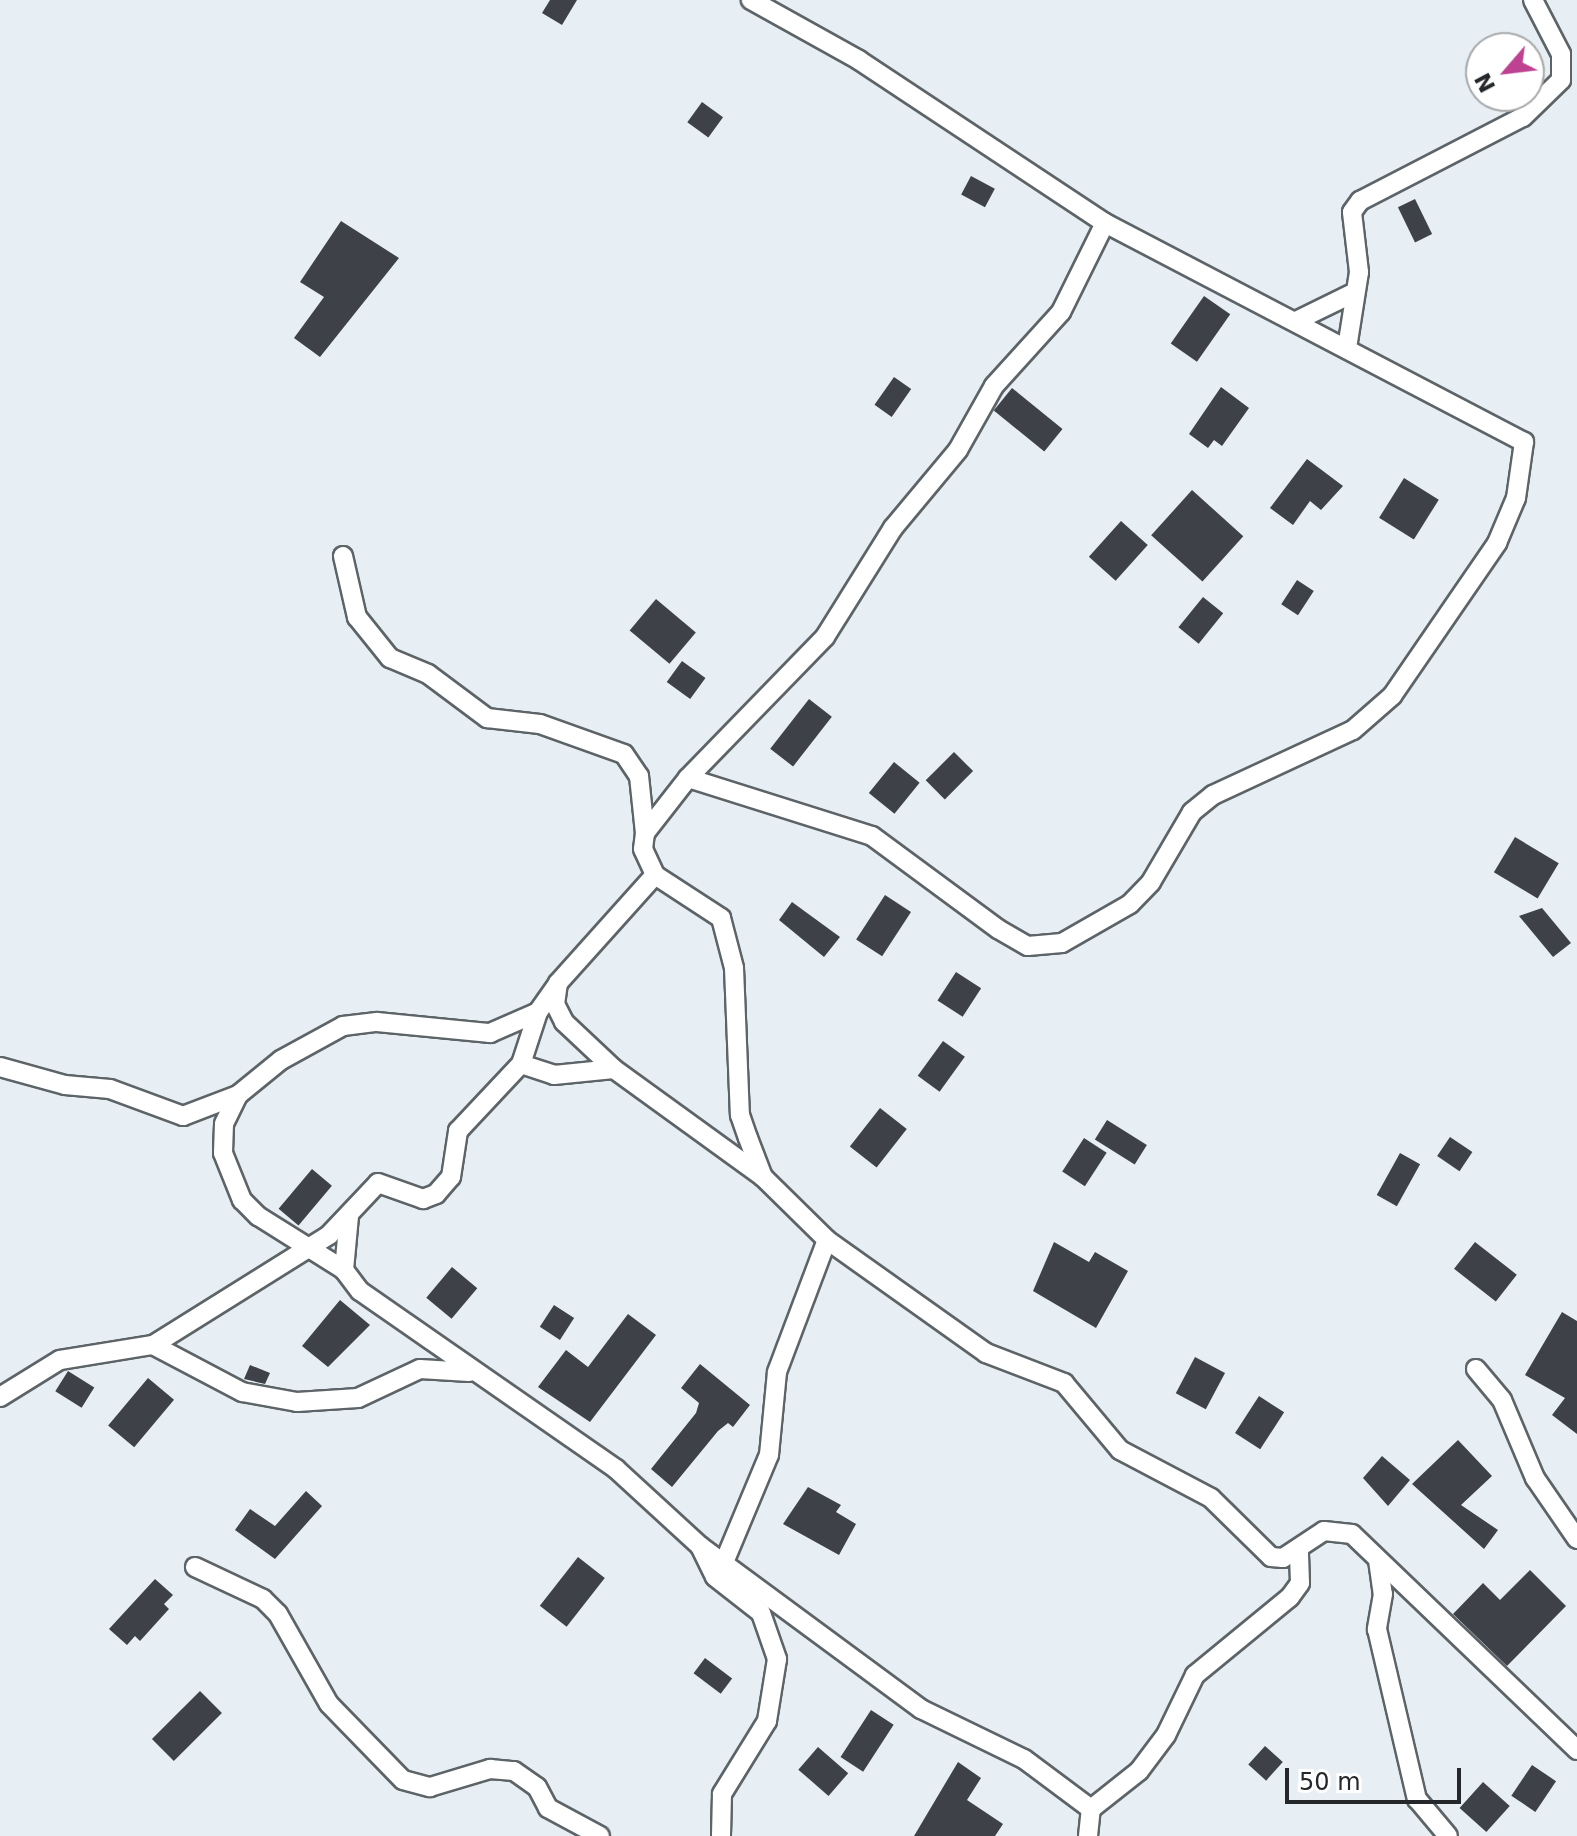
<!DOCTYPE html>
<style>
body{margin:0}
#map{position:relative;width:1577px;height:1836px;overflow:hidden;background:#e7eff4;font-family:"DejaVu Sans",sans-serif}
div>[style]{position:absolute}
.building>*{inset:0;background:#3e4248;transform-origin:0 0}
.roads{filter:drop-shadow(2px 0 #5d6468) drop-shadow(-2px 0 #5d6468) drop-shadow(0 2px #5d6468) drop-shadow(0 -2px #5d6468)}
.minor>*{height:18px;margin:-9px;padding:0 9px;transform-origin:9px;border-radius:9px;background:#fff}
span{translate:-50% -50%;white-space:nowrap;text-align:center;line-height:1.15;-webkit-text-stroke:8px #fff;paint-order:stroke}
.north{position:absolute;left:1465px;top:32px;width:80px;height:80px;box-sizing:border-box;background:#fff;border:2px solid #a8a9aa;border-radius:50%;rotate:242deg;font-size:22px;font-weight:700;line-height:32px;text-align:center;color:#25282a}
.north::after{content:'';display:block;margin:auto;width:28px;height:36px;background:#be4291;clip-path:polygon(50% 0,100% 100%,50% 72%,0 100%)}
.scale{position:absolute;left:1285px;top:1768px;width:176px;height:36px;box-sizing:border-box;border:4px solid #25282a;border-top:0;padding-left:10px;font-size:24px;line-height:28px;white-space:nowrap;color:#25282a;-webkit-text-stroke:6px #fff;paint-order:stroke}
</style>
<div id="map">
<div class="building">
<i style="clip-path:polygon(550px 0,577px 0,562px 25px,542px 13px)"></i>
<i style="left:702px;top:102px;width:26px;height:25px;rotate:36deg"></i>
<i style="left:971px;top:176px;width:27px;height:21px;rotate:28deg"></i>
<i style="left:1415px;top:199px;width:39px;height:19px;rotate:64deg"></i>
<i style="clip-path:polygon(341px 221px,399px 258px,320px 357px,294px 338px,324px 297px,300px 282px)"></i>
<i style="left:1204px;top:296px;width:32px;height:58px;rotate:35deg"></i>
<i style="left:894px;top:377px;width:21px;height:34px;rotate:35deg"></i>
<i style="clip-path:polygon(1221px 387px,1249px 408px,1222px 446px,1214px 440px,1208px 448px,1189px 434px)"></i>
<i style="left:1012px;top:388px;width:65px;height:29px;rotate:39deg"></i>
<i style="clip-path:polygon(1307px 459px,1343px 486px,1321px 510px,1310px 501px,1293px 525px,1270px 508px)"></i>
<i style="left:1404px;top:478px;width:41px;height:47px;rotate:32deg"></i>
<i style="left:1192px;top:490px;width:69px;height:61px;rotate:42deg"></i>
<i style="left:1121px;top:521px;width:36px;height:48px;rotate:42deg"></i>
<i style="left:1297px;top:580px;width:20px;height:29px;rotate:33deg"></i>
<i style="left:1203px;top:597px;width:26px;height:39px;rotate:39deg"></i>
<i style="left:656px;top:599px;width:52px;height:41px;rotate:40deg"></i>
<i style="left:682px;top:661px;width:29px;height:26px;rotate:36deg"></i>
<i style="left:809px;top:699px;width:29px;height:63px;rotate:38deg"></i>
<i style="left:954px;top:752px;width:27px;height:40px;rotate:45deg"></i>
<i style="left:894px;top:762px;width:33px;height:40px;rotate:39deg"></i>
<i style="left:1515px;top:837px;width:51px;height:41px;rotate:31deg"></i>
<i style="left:885px;top:895px;width:31px;height:53px;rotate:33deg"></i>
<i style="clip-path:polygon(792px 902px,840px 937px,824px 957px,779px 920px)"></i>
<i style="clip-path:polygon(1542px 908px,1571px 943px,1553px 957px,1519px 916px)"></i>
<i style="left:956px;top:972px;width:30px;height:34px;rotate:33deg"></i>
<i style="left:943px;top:1041px;width:27px;height:43px;rotate:36deg"></i>
<i style="left:880px;top:1108px;width:34px;height:49px;rotate:38deg"></i>
<i style="left:1107px;top:1120px;width:47px;height:23px;rotate:32deg"></i>
<i style="left:1450px;top:1137px;width:27px;height:23px;rotate:34deg"></i>
<i style="left:1084px;top:1138px;width:27px;height:40px;rotate:33deg"></i>
<i style="left:1400px;top:1153px;width:23px;height:48px;rotate:29deg"></i>
<i style="left:312px;top:1169px;width:26px;height:52px;rotate:40deg"></i>
<i style="clip-path:polygon(1054px 1242px,1089px 1262px,1095px 1252px,1128px 1271px,1096px 1328px,1033px 1291px)"></i>
<i style="left:1475px;top:1242px;width:53px;height:34px;rotate:38deg"></i>
<i style="left:452px;top:1267px;width:33px;height:40px;rotate:40deg"></i>
<i style="clip-path:polygon(340px 1300px,370px 1325px,328px 1367px,302px 1346px)"></i>
<i style="left:554px;top:1305px;width:24px;height:26px;rotate:33deg"></i>
<i style="clip-path:polygon(1562px 1312px,1577px 1321px,1577px 1434px,1552px 1415px,1565px 1398px,1525px 1375px)"></i>
<i style="clip-path:polygon(628px 1314px,656px 1335px,590px 1422px,538px 1387px,566px 1350px,588px 1367px)"></i>
<i style="left:1195px;top:1357px;width:34px;height:41px;rotate:28deg"></i>
<i style="clip-path:polygon(700px 1364px,750px 1405px,733px 1427px,728px 1423px,718px 1431px,672px 1487px,651px 1469px,696px 1413px,699px 1403px,681px 1388px)"></i>
<i style="clip-path:polygon(250px 1365px,270px 1373px,265px 1384px,244px 1379px)"></i>
<i style="left:68px;top:1371px;width:31px;height:24px;rotate:32deg"></i>
<i style="left:148px;top:1378px;width:34px;height:62px;rotate:40deg"></i>
<i style="left:1259px;top:1396px;width:30px;height:44px;rotate:33deg"></i>
<i style="clip-path:polygon(1458px 1440px,1492px 1476px,1461px 1505px,1498px 1530px,1484px 1549px,1412px 1484px)"></i>
<i style="clip-path:polygon(1382px 1456px,1410px 1480px,1388px 1506px,1363px 1478px)"></i>
<i style="clip-path:polygon(808px 1487px,841px 1505px,836px 1512px,856px 1524px,839px 1555px,783px 1524px)"></i>
<i style="clip-path:polygon(306px 1491px,322px 1506px,275px 1559px,235px 1530px,250px 1509px,275px 1526px)"></i>
<i style="left:578px;top:1557px;width:34px;height:62px;rotate:38deg"></i>
<i style="clip-path:polygon(1530px 1570px,1566px 1606px,1507px 1666px,1453px 1614px,1483px 1583px,1500px 1600px)"></i>
<i style="clip-path:polygon(155px 1579px,173px 1595px,164px 1604px,169px 1609px,140px 1641px,135px 1636px,127px 1645px,109px 1629px)"></i>
<i style="left:705px;top:1658px;width:34px;height:19px;rotate:37deg"></i>
<i style="left:200px;top:1691px;width:31px;height:68px;rotate:45deg"></i>
<i style="left:871px;top:1710px;width:27px;height:56px;rotate:33deg"></i>
<i style="left:1265px;top:1746px;width:24px;height:25px;rotate:42deg"></i>
<i style="left:818px;top:1747px;width:40px;height:30px;rotate:41deg"></i>
<i style="clip-path:polygon(958px 1762px,981px 1778px,967px 1800px,1003px 1824px,995px 1836px,914px 1836px)"></i>
<i style="left:1532px;top:1765px;width:29px;height:37px;rotate:34deg"></i>
<i style="left:1483px;top:1782px;width:36px;height:35px;rotate:42deg"></i>
</div>
<div class="roads">
<div class="minor">
<i style="left:1105px;top:223px;width:99px;rotate:116.3deg"></i>
<i style="left:1061px;top:312px;width:100px;rotate:132.2deg"></i>
<i style="left:994px;top:386px;width:73px;rotate:119.4deg"></i>
<i style="left:958px;top:450px;width:102px;rotate:129.8deg"></i>
<i style="left:893px;top:528px;width:128px;rotate:122deg"></i>
<i style="left:825px;top:637px;width:197px;rotate:134.2deg"></i>
<i style="left:688px;top:778px;width:70px;rotate:128deg"></i>
<i style="left:645px;top:833px;width:16px;rotate:97deg"></i>
<i style="left:643px;top:849px;width:29px;rotate:65deg"></i>
<i style="left:655px;top:875px;width:79px;rotate:33.1deg"></i>
<i style="left:721px;top:918px;width:52px;rotate:75.4deg"></i>
<i style="left:734px;top:968px;width:147px;rotate:87.7deg"></i>
<i style="left:740px;top:1115px;width:24px;rotate:71deg"></i>
<i style="left:748px;top:1138px;width:42px;rotate:69deg"></i>
<i style="left:763px;top:1177px;width:90px;rotate:44.5deg"></i>
<i style="left:827px;top:1240px;width:195px;rotate:35.4deg"></i>
<i style="left:986px;top:1353px;width:84px;rotate:21deg"></i>
<i style="left:1064px;top:1383px;width:87px;rotate:50.1deg"></i>
<i style="left:1120px;top:1450px;width:103px;rotate:27.8deg"></i>
<i style="left:1211px;top:1498px;width:84px;rotate:44.5deg"></i>
<i style="left:1271px;top:1557px;width:12px;rotate:5deg"></i>
<i style="left:1283px;top:1558px;width:49px;rotate:-33.4deg"></i>
<i style="left:1324px;top:1531px;width:28px;rotate:6deg"></i>
<i style="left:1352px;top:1534px;width:312px;rotate:43.8deg"></i>
<i style="left:1298px;top:320px;width:59px;rotate:-26.1deg"></i>
<i style="left:1347px;top:348px;width:77px;rotate:-81deg"></i>
<i style="left:1359px;top:272px;width:60px;rotate:-96.7deg"></i>
<i style="left:1352px;top:212px;width:14px;rotate:-54deg"></i>
<i style="left:1360px;top:201px;width:183px;rotate:-27.3deg"></i>
<i style="left:1523px;top:117px;width:53px;rotate:-44.2deg"></i>
<i style="left:1561px;top:80px;width:26px;rotate:-90deg"></i>
<i style="left:1561px;top:54px;width:61px;rotate:-117.4deg"></i>
<i style="left:343px;top:556px;width:63px;rotate:77.1deg"></i>
<i style="left:357px;top:617px;width:53px;rotate:51.2deg"></i>
<i style="left:390px;top:658px;width:41px;rotate:22.8deg"></i>
<i style="left:428px;top:674px;width:74px;rotate:36.7deg"></i>
<i style="left:487px;top:718px;width:53px;rotate:6.5deg"></i>
<i style="left:540px;top:724px;width:89px;rotate:19.7deg"></i>
<i style="left:624px;top:754px;width:27px;rotate:56deg"></i>
<i style="left:639px;top:776px;width:57px;rotate:84deg"></i>
<i style="left:688px;top:778px;width:193px;rotate:17.5deg"></i>
<i style="left:872px;top:836px;width:157px;rotate:36.4deg"></i>
<i style="left:998px;top:929px;width:34px;rotate:30deg"></i>
<i style="left:1028px;top:946px;width:34px;rotate:-5deg"></i>
<i style="left:1062px;top:943px;width:78px;rotate:-29.8deg"></i>
<i style="left:1130px;top:904px;width:30px;rotate:-46deg"></i>
<i style="left:1151px;top:882px;width:81px;rotate:-59.6deg"></i>
<i style="left:1192px;top:812px;width:27px;rotate:-39deg"></i>
<i style="left:1213px;top:795px;width:154px;rotate:-24.9deg"></i>
<i style="left:1353px;top:730px;width:52px;rotate:-41.1deg"></i>
<i style="left:1392px;top:696px;width:186px;rotate:-55.5deg"></i>
<i style="left:1497px;top:543px;width:49px;rotate:-67.1deg"></i>
<i style="left:1516px;top:498px;width:57px;rotate:-81.9deg"></i>
<i style="left:1524px;top:442px;width:473px;rotate:-152.4deg"></i>
<i style="left:1105px;top:223px;width:295px;rotate:-146.5deg"></i>
<i style="left:859px;top:60px;width:124px;rotate:-150.9deg"></i>
<i style="left:558px;top:983px;width:21px;rotate:98deg"></i>
<i style="left:555px;top:1004px;width:20px;rotate:63deg"></i>
<i style="left:564px;top:1022px;width:69px;rotate:43.2deg"></i>
<i style="left:521px;top:1064px;width:35px;rotate:18deg"></i>
<i style="left:554px;top:1075px;width:60px;rotate:-5.7deg"></i>
<i style="left:614px;top:1069px;width:184px;rotate:35.9deg"></i>
<i style="left:0;top:1067px;width:67px;rotate:15.5deg"></i>
<i style="left:65px;top:1085px;width:45px;rotate:5.1deg"></i>
<i style="left:110px;top:1089px;width:78px;rotate:20.3deg"></i>
<i style="left:183px;top:1116px;width:59px;rotate:-20.9deg"></i>
<i style="left:238px;top:1095px;width:55px;rotate:-39.1deg"></i>
<i style="left:281px;top:1060px;width:71px;rotate:-28.7deg"></i>
<i style="left:343px;top:1026px;width:34px;rotate:-7deg"></i>
<i style="left:377px;top:1022px;width:114px;rotate:5.6deg"></i>
<i style="left:490px;top:1033px;width:52px;rotate:-23.6deg"></i>
<i style="left:238px;top:1095px;width:32px;rotate:116deg"></i>
<i style="left:224px;top:1124px;width:29px;rotate:92deg"></i>
<i style="left:223px;top:1153px;width:51px;rotate:68deg"></i>
<i style="left:242px;top:1200px;width:23px;rotate:45deg"></i>
<i style="left:258px;top:1216px;width:102px;rotate:32.1deg"></i>
<i style="left:344px;top:1270px;width:26px;rotate:53deg"></i>
<i style="left:360px;top:1291px;width:312px;rotate:34.8deg"></i>
<i style="left:616px;top:1469px;width:114px;rotate:42.5deg"></i>
<i style="left:700px;top:1546px;width:275px;rotate:36.4deg"></i>
<i style="left:921px;top:1709px;width:114px;rotate:25.9deg"></i>
<i style="left:1024px;top:1759px;width:84px;rotate:36.7deg"></i>
<i style="left:344px;top:1270px;width:54px;rotate:-84.7deg"></i>
<i style="left:153px;top:1345px;width:101px;rotate:27.8deg"></i>
<i style="left:242px;top:1392px;width:56px;rotate:10.3deg"></i>
<i style="left:297px;top:1402px;width:61px;rotate:-3.8deg"></i>
<i style="left:358px;top:1398px;width:68px;rotate:-25.1deg"></i>
<i style="left:420px;top:1369px;width:49px;rotate:3.5deg"></i>
<i style="left:1476px;top:1369px;width:40px;rotate:50deg"></i>
<i style="left:1502px;top:1400px;width:85px;rotate:67.1deg"></i>
<i style="left:1535px;top:1478px;width:74px;rotate:55.5deg"></i>
<i style="left:0;top:1397px;width:70px;rotate:-31.7deg"></i>
<i style="left:60px;top:1360px;width:94px;rotate:-9.2deg"></i>
<i style="left:153px;top:1345px;width:208px;rotate:-32deg"></i>
<i style="left:329px;top:1235px;width:71px;rotate:-46.7deg"></i>
<i style="left:378px;top:1183px;width:48px;rotate:19.6deg"></i>
<i style="left:423px;top:1199px;width:14px;rotate:-21deg"></i>
<i style="left:436px;top:1194px;width:23px;rotate:-49deg"></i>
<i style="left:451px;top:1177px;width:47px;rotate:-81.3deg"></i>
<i style="left:458px;top:1131px;width:92px;rotate:-46.8deg"></i>
<i style="left:521px;top:1064px;width:55px;rotate:-71.9deg"></i>
<i style="left:538px;top:1012px;width:35px;rotate:-55deg"></i>
<i style="left:558px;top:983px;width:145px;rotate:-48.1deg"></i>
<i style="left:700px;top:1546px;width:34px;rotate:64deg"></i>
<i style="left:715px;top:1577px;width:58px;rotate:38deg"></i>
<i style="left:761px;top:1613px;width:49px;rotate:70.8deg"></i>
<i style="left:777px;top:1659px;width:63px;rotate:99.2deg"></i>
<i style="left:767px;top:1721px;width:86px;rotate:121.7deg"></i>
<i style="left:722px;top:1794px;width:42px;rotate:91.4deg"></i>
<i style="left:725px;top:1560px;width:114px;rotate:-67.3deg"></i>
<i style="left:769px;top:1455px;width:83px;rotate:-84.5deg"></i>
<i style="left:777px;top:1372px;width:141px;rotate:-69.3deg"></i>
<i style="left:1378px;top:1560px;width:34px;rotate:82deg"></i>
<i style="left:1383px;top:1594px;width:36px;rotate:100deg"></i>
<i style="left:1377px;top:1629px;width:175px;rotate:76.8deg"></i>
<i style="left:1417px;top:1799px;width:48px;rotate:50deg"></i>
<i style="left:195px;top:1567px;width:75px;rotate:25.2deg"></i>
<i style="left:263px;top:1599px;width:21px;rotate:45deg"></i>
<i style="left:278px;top:1614px;width:103px;rotate:60.5deg"></i>
<i style="left:329px;top:1704px;width:106px;rotate:45.8deg"></i>
<i style="left:403px;top:1780px;width:28px;rotate:15deg"></i>
<i style="left:430px;top:1787px;width:63px;rotate:-16.7deg"></i>
<i style="left:490px;top:1769px;width:24px;rotate:5deg"></i>
<i style="left:514px;top:1771px;width:28px;rotate:35deg"></i>
<i style="left:537px;top:1787px;width:24px;rotate:62deg"></i>
<i style="left:548px;top:1808px;width:59px;rotate:28.3deg"></i>
<i style="left:1088px;top:1836px;width:27px;rotate:-84deg"></i>
<i style="left:1091px;top:1809px;width:61px;rotate:-38.4deg"></i>
<i style="left:1139px;top:1771px;width:45px;rotate:-53.1deg"></i>
<i style="left:1166px;top:1735px;width:67px;rotate:-64.2deg"></i>
<i style="left:1195px;top:1675px;width:123px;rotate:-39.4deg"></i>
<i style="left:1290px;top:1597px;width:17px;rotate:-54deg"></i>
<i style="left:1300px;top:1583px;width:34px;rotate:-92deg"></i>
</div>
</div>
<div class="north">N</div>
<div class="scale">50 m</div>
</div>
